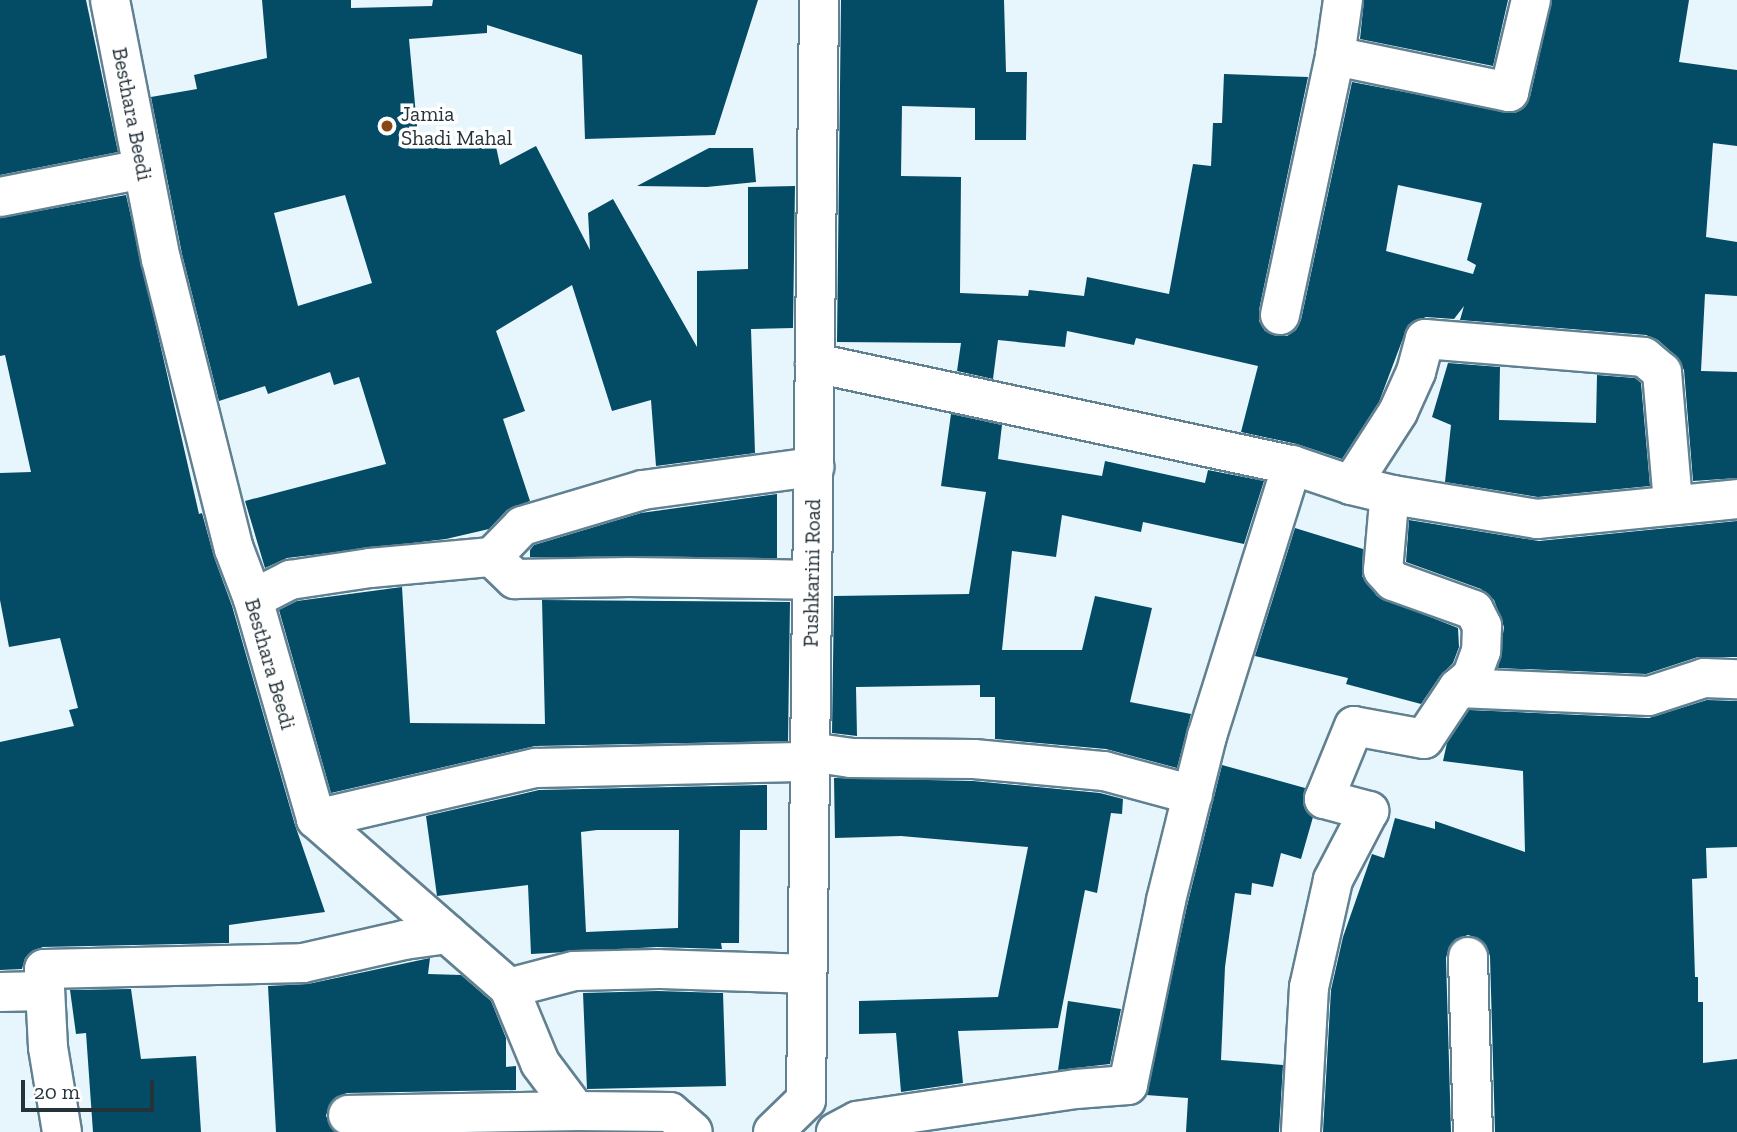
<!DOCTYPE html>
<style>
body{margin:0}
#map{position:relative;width:1737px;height:1132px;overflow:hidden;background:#e7f5fc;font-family:"Zilla Slab",serif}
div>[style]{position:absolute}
.building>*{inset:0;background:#044b65}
.roads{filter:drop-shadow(2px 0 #618191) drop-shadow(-2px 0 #618191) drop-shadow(0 2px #618191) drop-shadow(0 -2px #618191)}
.street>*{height:38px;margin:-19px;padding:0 19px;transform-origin:19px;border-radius:19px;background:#fff}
.dots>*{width:19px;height:19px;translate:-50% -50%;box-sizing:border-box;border:4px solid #fff;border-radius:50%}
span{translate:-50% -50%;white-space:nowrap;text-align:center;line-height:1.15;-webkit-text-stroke:7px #fff;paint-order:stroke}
.street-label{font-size:21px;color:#243239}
.poi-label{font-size:21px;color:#243239}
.left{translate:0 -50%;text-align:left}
.scale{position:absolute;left:21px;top:1080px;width:133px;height:32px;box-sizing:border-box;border:4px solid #243239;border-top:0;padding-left:9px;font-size:21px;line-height:24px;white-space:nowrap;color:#243239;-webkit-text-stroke:5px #fff;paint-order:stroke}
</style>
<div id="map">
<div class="building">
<i style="clip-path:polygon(0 0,86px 0,118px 152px,0 175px)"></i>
<i style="clip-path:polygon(evenodd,262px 0,351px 0,351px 8px,432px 6px,433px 0,758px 0,715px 135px,585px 139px,582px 55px,487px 25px,487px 33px,409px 39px,419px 148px,493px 133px,500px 165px,536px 146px,590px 250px,588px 213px,613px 199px,697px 347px,697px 271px,748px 269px,748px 187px,795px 186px,793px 328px,751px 329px,755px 453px,656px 466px,651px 400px,612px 411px,572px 285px,496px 331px,525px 411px,503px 419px,530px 501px,507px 510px,489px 529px,446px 539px,287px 558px,265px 568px,245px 501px,386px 464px,359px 377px,334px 385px,330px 372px,268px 394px,265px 386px,219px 401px,182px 254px,151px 97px,197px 89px,194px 75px,267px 58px,262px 0,345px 195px,372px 283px,298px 306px,274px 213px,345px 195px)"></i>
<i style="clip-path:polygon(evenodd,841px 0,1004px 0,1006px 72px,1027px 72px,1026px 140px,975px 140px,975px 108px,902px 106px,901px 176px,961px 177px,960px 293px,1028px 296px,1029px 290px,1084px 296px,1087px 277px,1169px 294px,1193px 164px,1211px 166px,1213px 123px,1222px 123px,1224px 74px,1308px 77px,1259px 310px,1259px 321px,1265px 331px,1276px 336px,1287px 336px,1296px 330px,1301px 320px,1352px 82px,1515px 113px,1525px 107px,1530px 97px,1552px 0,1689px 0,1679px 62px,1737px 70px,1737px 146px,1713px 143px,1706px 237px,1737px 242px,1737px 296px,1705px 294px,1701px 371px,1737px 372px,1737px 478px,1693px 481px,1684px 370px,1676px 356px,1658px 340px,1646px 335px,1460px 320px,1464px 306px,1454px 319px,1426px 317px,1408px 325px,1379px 402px,1342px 459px,1297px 444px,1241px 432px,1258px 366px,1136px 338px,1134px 345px,1067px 331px,1065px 347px,998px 340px,993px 379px,957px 371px,961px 343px,837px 342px,841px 0,1398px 185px,1482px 203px,1467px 260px,1476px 265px,1473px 274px,1386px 251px,1398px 185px)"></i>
<i style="clip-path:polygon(1364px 0,1508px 0,1493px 66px,1360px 39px)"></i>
<i style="clip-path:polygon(709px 148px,753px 148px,756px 182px,707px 187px,637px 186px)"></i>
<i style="clip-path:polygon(126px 195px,199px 514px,202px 513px,214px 557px,232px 606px,295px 825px,325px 912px,229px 925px,229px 943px,43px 947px,32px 951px,25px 958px,22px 969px,0 970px,0 742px,74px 726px,69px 710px,78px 708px,60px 638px,9px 647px,0 600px,0 473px,31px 472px,5px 355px,0 356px,0 218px)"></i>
<i style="clip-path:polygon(1448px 363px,1500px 367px,1499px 420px,1596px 423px,1597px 375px,1635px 378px,1641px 383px,1650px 486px,1538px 497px,1445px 482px,1451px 425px,1432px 417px)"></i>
<i style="clip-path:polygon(951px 414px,1002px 425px,998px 459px,1102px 476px,1105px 461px,1205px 483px,1208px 470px,1264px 481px,1244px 544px,1143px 522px,1141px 532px,1062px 515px,1056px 557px,1012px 551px,1002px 650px,1082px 650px,1095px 596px,1152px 608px,1130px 702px,1191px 714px,1177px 768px,1106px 749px,995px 739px,995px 697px,980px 697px,980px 685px,856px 687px,857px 736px,832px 733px,834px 596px,969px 594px,986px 492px,941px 486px)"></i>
<i style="clip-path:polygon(777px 494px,777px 558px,530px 557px,530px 550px,534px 545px,641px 513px)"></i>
<i style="clip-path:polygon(1409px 520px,1539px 541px,1737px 521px,1737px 657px,1698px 657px,1646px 674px,1498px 668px,1504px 627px,1494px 600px,1481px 589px,1406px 562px)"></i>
<i style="clip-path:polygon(1295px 528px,1363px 549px,1362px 576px,1377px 596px,1458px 628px,1459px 647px,1453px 663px,1440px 676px,1421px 704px,1346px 684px,1348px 678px,1255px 656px)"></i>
<i style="clip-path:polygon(402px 587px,410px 723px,545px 724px,542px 600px,790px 602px,788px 741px,535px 746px,331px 793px,279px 610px,297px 601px)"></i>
<i style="clip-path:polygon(1707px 700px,1737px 701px,1737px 847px,1706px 848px,1707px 878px,1692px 879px,1695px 977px,1698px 977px,1698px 1002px,1703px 1002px,1703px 1063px,1737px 1059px,1737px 1132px,1495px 1132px,1490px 956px,1486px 945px,1478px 938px,1468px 935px,1456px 939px,1449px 947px,1446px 958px,1451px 1132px,1323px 1132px,1331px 990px,1343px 937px,1372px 854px,1384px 858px,1395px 818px,1435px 829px,1435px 821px,1525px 852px,1523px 771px,1443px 761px,1447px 743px,1469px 710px,1649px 718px)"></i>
<i style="clip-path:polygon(1222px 765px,1305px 788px,1303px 804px,1313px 817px,1301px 859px,1281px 853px,1273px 887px,1252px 883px,1251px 895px,1235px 893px,1225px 967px,1221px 1060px,1283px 1065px,1279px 1132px,1186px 1132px,1188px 1098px,1146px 1095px,1187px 906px)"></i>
<i style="clip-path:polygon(834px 778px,973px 781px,1100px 793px,1123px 799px,1122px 814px,1111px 813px,1097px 893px,1085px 890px,1058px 1028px,958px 1031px,963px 1083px,901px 1092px,896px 1033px,859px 1034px,859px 1001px,998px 997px,1028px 847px,901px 836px,835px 838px)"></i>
<i style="clip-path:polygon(evenodd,767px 785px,767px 830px,740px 830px,739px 943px,721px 943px,722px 949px,657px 947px,531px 954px,528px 885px,437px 896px,426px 816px,539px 790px,767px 785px,597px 830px,679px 830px,678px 928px,586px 932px,581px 832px,597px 830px)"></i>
<i style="clip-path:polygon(430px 958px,428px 974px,461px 975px,491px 1001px,506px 1038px,506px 1067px,516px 1066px,516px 1090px,347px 1093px,336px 1097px,329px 1105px,326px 1116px,335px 1132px,276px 1132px,268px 986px,308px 984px)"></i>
<i style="clip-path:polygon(131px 989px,141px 1059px,196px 1056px,201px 1132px,93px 1132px,86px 1033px,76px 1034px,70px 990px)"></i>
<i style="clip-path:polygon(658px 991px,723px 993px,726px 1086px,587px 1089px,583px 993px)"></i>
<i style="clip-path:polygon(1068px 1001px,1121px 1009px,1110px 1064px,1058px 1070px)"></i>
</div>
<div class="roads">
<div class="street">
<i style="left:110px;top:0;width:264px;rotate:78.9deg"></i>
<i style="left:161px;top:259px;width:299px;rotate:75.9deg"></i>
<i style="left:234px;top:549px;width:53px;rotate:69.2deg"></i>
<i style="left:253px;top:599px;width:229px;rotate:74deg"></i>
<i style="left:316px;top:819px;width:257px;rotate:41.2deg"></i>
<i style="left:509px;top:988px;width:81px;rotate:67.5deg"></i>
<i style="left:540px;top:1063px;width:60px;rotate:53.1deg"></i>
<i style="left:576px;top:1111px;width:94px;rotate:0.6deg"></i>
<i style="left:670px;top:1112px;width:30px;rotate:41deg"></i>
<i style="left:1335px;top:56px;width:178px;rotate:11.7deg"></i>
<i style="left:1509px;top:92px;width:95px;rotate:-76.6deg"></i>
<i style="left:0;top:197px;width:146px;rotate:-11.1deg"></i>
<i style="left:1280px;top:315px;width:265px;rotate:-78deg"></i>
<i style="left:1335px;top:56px;width:57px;rotate:-81.9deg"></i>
<i style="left:815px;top:363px;width:488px;rotate:12.1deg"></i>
<i style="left:1292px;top:465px;width:284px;rotate:107.4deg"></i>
<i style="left:1207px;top:736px;width:170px;rotate:104deg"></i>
<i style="left:1166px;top:901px;width:188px;rotate:101.7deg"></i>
<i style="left:1128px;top:1085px;width:52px;rotate:175.6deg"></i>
<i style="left:1076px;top:1089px;width:221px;rotate:171.7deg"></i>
<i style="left:857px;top:1121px;width:24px;rotate:152deg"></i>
<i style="left:1292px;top:465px;width:62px;rotate:18.7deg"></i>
<i style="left:1351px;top:485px;width:43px;rotate:13.4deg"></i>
<i style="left:1393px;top:495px;width:8px;rotate:120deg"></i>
<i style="left:1389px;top:502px;width:68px;rotate:95deg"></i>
<i style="left:1383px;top:570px;width:15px;rotate:48deg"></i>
<i style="left:1393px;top:581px;width:86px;rotate:19.7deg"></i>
<i style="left:1474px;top:610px;width:18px;rotate:63deg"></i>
<i style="left:1482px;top:626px;width:25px;rotate:92deg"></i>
<i style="left:1481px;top:651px;width:27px;rotate:110deg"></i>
<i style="left:1472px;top:676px;width:18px;rotate:139deg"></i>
<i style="left:1458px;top:688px;width:61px;rotate:123.7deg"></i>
<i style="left:1424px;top:739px;width:71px;rotate:-169.5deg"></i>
<i style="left:1354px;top:726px;width:79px;rotate:112.3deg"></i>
<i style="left:1324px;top:799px;width:47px;rotate:14.9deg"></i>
<i style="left:1369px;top:811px;width:78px;rotate:117.6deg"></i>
<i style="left:1333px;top:880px;width:110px;rotate:102.6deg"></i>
<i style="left:1309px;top:987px;width:145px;rotate:93.2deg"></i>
<i style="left:1351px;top:485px;width:87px;rotate:-57.2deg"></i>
<i style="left:1398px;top:412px;width:44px;rotate:-65.8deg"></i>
<i style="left:1416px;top:372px;width:34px;rotate:-75deg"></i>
<i style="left:1425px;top:339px;width:220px;rotate:4.7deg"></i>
<i style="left:1644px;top:357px;width:23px;rotate:40deg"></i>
<i style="left:1662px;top:372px;width:132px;rotate:85.2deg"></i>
<i style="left:1393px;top:495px;width:146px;rotate:9.5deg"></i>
<i style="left:1537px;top:519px;width:201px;rotate:-5.7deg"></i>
<i style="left:492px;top:557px;width:32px;rotate:44deg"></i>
<i style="left:515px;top:579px;width:114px;rotate:-1deg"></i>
<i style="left:629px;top:577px;width:183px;rotate:0.9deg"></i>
<i style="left:253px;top:599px;width:42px;rotate:-27.2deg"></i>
<i style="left:290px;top:580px;width:81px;rotate:-8.5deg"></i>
<i style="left:370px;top:568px;width:122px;rotate:-5.2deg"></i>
<i style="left:492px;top:557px;width:43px;rotate:-45.9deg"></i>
<i style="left:522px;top:526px;width:126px;rotate:-16.6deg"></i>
<i style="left:643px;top:490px;width:173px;rotate:-7.7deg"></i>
<i style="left:1458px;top:688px;width:191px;rotate:2.4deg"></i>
<i style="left:1649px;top:696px;width:58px;rotate:-18.1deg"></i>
<i style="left:1704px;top:678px;width:33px;rotate:2deg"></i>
<i style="left:810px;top:752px;width:41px;rotate:8.3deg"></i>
<i style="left:851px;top:758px;width:123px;rotate:0.5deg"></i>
<i style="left:974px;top:759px;width:131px;rotate:5.3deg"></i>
<i style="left:1104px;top:771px;width:92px;rotate:15.1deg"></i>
<i style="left:316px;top:819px;width:226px;rotate:-13.1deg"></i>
<i style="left:536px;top:768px;width:274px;rotate:-1.3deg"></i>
<i style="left:1468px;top:957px;width:175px;rotate:88.4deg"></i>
<i style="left:509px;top:988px;width:67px;rotate:-14.7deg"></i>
<i style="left:574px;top:971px;width:84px;rotate:-1.4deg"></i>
<i style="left:658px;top:969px;width:149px;rotate:1.9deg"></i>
<i style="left:0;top:992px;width:44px;rotate:-1.3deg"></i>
<i style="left:348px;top:1115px;width:228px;rotate:-1deg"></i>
<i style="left:62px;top:1132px;width:86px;rotate:-99.4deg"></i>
<i style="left:48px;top:1047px;width:78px;rotate:-92.9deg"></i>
<i style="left:44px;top:969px;width:259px;rotate:-1.3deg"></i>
<i style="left:303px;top:963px;width:104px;rotate:-12.8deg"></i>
<i style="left:404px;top:940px;width:44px;rotate:-7.8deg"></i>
<i style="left:773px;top:1132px;width:46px;rotate:-44.1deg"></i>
<i style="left:806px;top:1100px;width:1100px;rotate:-89.32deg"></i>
</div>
</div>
<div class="dots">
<i style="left:387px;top:126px;background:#894617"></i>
</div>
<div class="street-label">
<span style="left:132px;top:114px;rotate:79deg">Besthara Beedi</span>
<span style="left:812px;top:573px;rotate:-89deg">Pushkarini Road</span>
<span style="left:270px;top:664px;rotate:74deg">Besthara Beedi</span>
</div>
<div class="poi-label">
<span class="left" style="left:401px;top:126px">Jamia<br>Shadi Mahal</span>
</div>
<div class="scale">20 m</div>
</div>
